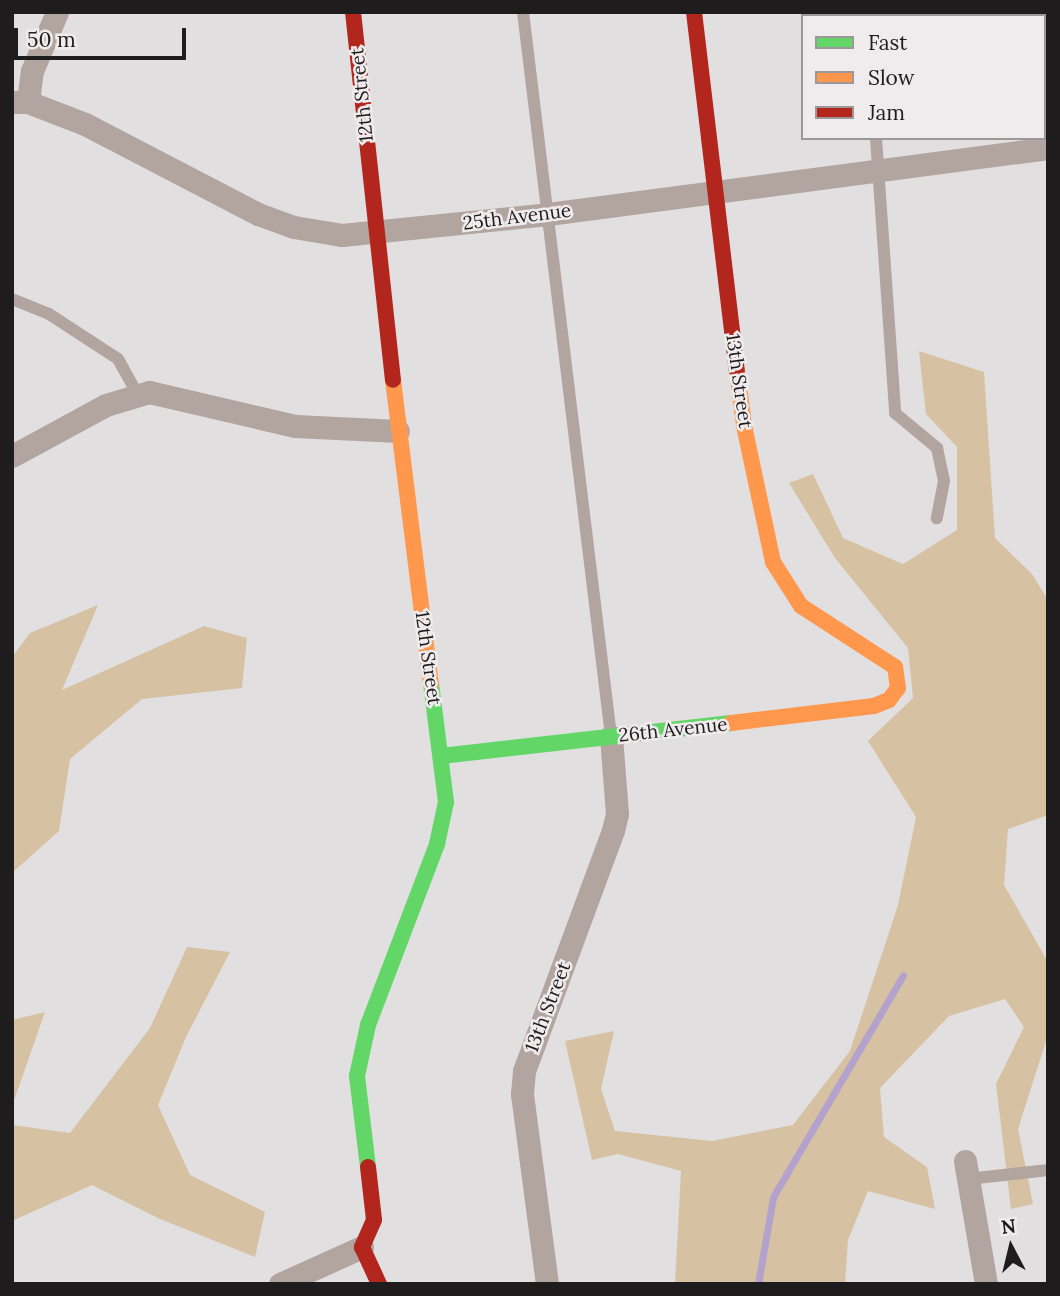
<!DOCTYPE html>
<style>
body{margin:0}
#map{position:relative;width:1060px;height:1296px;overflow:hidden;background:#e2dfe0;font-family:Lora,serif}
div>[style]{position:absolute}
.forest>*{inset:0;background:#d6c2a2}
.stream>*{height:7px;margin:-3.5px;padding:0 3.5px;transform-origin:3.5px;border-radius:3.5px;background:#b3a3cc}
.lane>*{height:12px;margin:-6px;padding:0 6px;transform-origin:6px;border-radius:6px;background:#b2a49f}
.street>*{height:23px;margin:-11.5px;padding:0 11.5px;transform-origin:11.5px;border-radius:11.5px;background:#b2a49f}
.fast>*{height:16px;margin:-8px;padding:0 8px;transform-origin:8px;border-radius:8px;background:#63d668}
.slow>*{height:16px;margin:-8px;padding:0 8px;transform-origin:8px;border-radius:8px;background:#ff974d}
.jam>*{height:16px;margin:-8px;padding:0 8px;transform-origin:8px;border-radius:8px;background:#b3261e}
span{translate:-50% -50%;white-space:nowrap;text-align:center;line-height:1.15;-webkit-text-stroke:5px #f0ebec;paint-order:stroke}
.street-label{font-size:19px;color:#1e1c1d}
.frame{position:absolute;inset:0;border:14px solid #1e1c1d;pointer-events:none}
.legend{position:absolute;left:801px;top:14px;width:245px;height:126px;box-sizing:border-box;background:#f0ebec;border:2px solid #9c9899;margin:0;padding:9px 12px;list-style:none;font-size:21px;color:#1e1c1d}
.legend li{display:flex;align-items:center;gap:14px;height:35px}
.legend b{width:35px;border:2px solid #9c9899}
.north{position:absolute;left:976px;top:1212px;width:70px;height:70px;-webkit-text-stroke:5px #f0ebec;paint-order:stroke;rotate:353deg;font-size:19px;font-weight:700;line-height:28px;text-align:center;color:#1e1c1d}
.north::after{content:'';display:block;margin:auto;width:24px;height:32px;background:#1e1c1d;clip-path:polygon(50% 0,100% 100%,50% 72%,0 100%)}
.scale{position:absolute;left:14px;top:28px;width:172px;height:32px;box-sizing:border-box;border:4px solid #1e1c1d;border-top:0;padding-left:9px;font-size:21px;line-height:24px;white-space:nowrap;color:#1e1c1d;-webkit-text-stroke:5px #f0ebec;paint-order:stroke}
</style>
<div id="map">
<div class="forest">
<i style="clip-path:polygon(919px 351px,984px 372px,995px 538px,1032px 574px,1048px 600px,1048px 815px,1008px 829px,1004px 885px,1048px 962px,1048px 1035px,1018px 1129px,1033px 1204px,1011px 1209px,996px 1084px,1024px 1027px,1005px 999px,949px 1016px,880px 1088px,884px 1137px,927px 1167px,935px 1209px,868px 1191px,848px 1240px,845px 1284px,675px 1284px,681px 1171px,618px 1154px,592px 1160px,565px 1041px,614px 1031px,601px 1089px,615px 1131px,712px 1141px,793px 1125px,850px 1051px,898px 905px,916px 817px,868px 741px,913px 698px,908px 648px,835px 558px,789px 483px,813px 474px,843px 538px,903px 564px,957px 530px,957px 447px,926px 414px)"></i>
<i style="clip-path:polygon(98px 605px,62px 690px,204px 626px,247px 638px,242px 688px,142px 699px,70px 759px,59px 831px,12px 873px,12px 657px,30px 633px)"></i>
<i style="clip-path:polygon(187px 947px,230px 952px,186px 1037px,158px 1105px,190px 1175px,265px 1212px,255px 1257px,160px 1219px,92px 1185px,12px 1221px,12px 1125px,70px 1133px,150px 1028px)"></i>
<i style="clip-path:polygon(45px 1012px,12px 1106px,12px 1020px)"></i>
</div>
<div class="stream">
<i style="left:758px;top:1284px;width:88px;rotate:-80.2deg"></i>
<i style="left:773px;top:1197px;width:257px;rotate:-59.6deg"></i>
</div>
<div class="lane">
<i style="left:523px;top:12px;width:729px;rotate:83.07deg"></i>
<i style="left:860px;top:12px;width:4px;rotate:90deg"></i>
<i style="left:876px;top:138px;width:276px;rotate:86deg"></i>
<i style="left:895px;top:413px;width:55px;rotate:39.8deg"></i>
<i style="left:937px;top:448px;width:34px;rotate:78deg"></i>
<i style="left:944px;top:481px;width:38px;rotate:101deg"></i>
<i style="left:12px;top:299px;width:40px;rotate:22deg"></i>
<i style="left:49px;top:314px;width:82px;rotate:33.1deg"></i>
<i style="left:118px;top:359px;width:39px;rotate:61deg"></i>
<i style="left:968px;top:1179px;width:81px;rotate:-6.4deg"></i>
</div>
<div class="street">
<i style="left:1041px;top:12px;width:4px;rotate:76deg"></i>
<i style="left:1044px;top:40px;width:33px;rotate:83deg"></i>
<i style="left:12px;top:102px;width:16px"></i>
<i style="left:28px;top:102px;width:61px;rotate:21.1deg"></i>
<i style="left:85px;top:124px;width:195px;rotate:27.5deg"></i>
<i style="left:258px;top:214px;width:38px;rotate:20deg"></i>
<i style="left:294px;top:227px;width:49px;rotate:9.5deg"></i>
<i style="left:342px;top:235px;width:207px;rotate:-5.8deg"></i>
<i style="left:548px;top:214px;width:504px;rotate:-7.52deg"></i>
<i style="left:28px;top:102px;width:31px;rotate:-83deg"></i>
<i style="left:32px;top:71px;width:64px;rotate:-67deg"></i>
<i style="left:12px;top:456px;width:107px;rotate:-28.5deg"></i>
<i style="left:106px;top:405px;width:45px;rotate:-16.8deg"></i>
<i style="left:149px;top:392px;width:150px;rotate:13.1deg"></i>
<i style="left:295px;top:426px;width:103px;rotate:2.8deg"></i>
<i style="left:965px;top:1161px;width:125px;rotate:80.3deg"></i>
<i style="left:280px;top:1284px;width:90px;rotate:-24.3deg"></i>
<i style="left:547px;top:1284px;width:192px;rotate:-97.5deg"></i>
<i style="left:522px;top:1094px;width:23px;rotate:-85deg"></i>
<i style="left:524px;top:1071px;width:257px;rotate:-69.7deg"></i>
<i style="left:613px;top:830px;width:16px;rotate:-76deg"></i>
<i style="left:617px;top:814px;width:78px;rotate:-94.4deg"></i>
</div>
<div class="fast">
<i style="left:441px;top:756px;width:292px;rotate:-6.5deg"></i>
<i style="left:368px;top:1167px;width:92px;rotate:-96.9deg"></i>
<i style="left:357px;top:1076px;width:52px;rotate:-77.8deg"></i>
<i style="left:368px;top:1025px;width:194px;rotate:-69.1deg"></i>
<i style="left:437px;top:844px;width:43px;rotate:-77.9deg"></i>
<i style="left:446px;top:802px;width:119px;rotate:-97.2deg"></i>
</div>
<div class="slow">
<i style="left:393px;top:380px;width:306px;rotate:82.9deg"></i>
<i style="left:731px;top:723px;width:144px;rotate:-6.8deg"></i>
<i style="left:874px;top:706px;width:16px;rotate:-22deg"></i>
<i style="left:889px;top:700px;width:15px;rotate:-53deg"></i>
<i style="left:898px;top:688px;width:21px;rotate:-98deg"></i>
<i style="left:895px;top:667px;width:112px;rotate:-147deg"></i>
<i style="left:801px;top:606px;width:52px;rotate:-122.5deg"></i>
<i style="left:773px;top:562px;width:140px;rotate:-102deg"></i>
<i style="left:744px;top:425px;width:55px;rotate:-97.3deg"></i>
</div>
<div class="jam">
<i style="left:353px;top:12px;width:370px;rotate:83.8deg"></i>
<i style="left:694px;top:12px;width:361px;rotate:83.2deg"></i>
<i style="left:368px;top:1167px;width:53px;rotate:83.5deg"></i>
<i style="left:374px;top:1220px;width:30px;rotate:114deg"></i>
<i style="left:362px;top:1247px;width:41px;rotate:65.3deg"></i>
</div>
<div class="street-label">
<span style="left:362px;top:95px;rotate:-96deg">12th Street</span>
<span style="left:517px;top:217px;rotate:-7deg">25th Avenue</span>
<span style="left:739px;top:381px;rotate:82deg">13th Street</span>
<span style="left:428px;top:658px;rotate:82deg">12th Street</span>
<span style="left:673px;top:730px;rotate:-6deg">26th Avenue</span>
<span style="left:548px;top:1007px;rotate:-69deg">13th Street</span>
</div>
<div class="frame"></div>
<ul class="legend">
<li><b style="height:9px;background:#63d668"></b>Fast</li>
<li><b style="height:9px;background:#ff974d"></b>Slow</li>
<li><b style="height:9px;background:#b3261e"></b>Jam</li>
</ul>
<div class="north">N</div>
<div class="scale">50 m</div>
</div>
